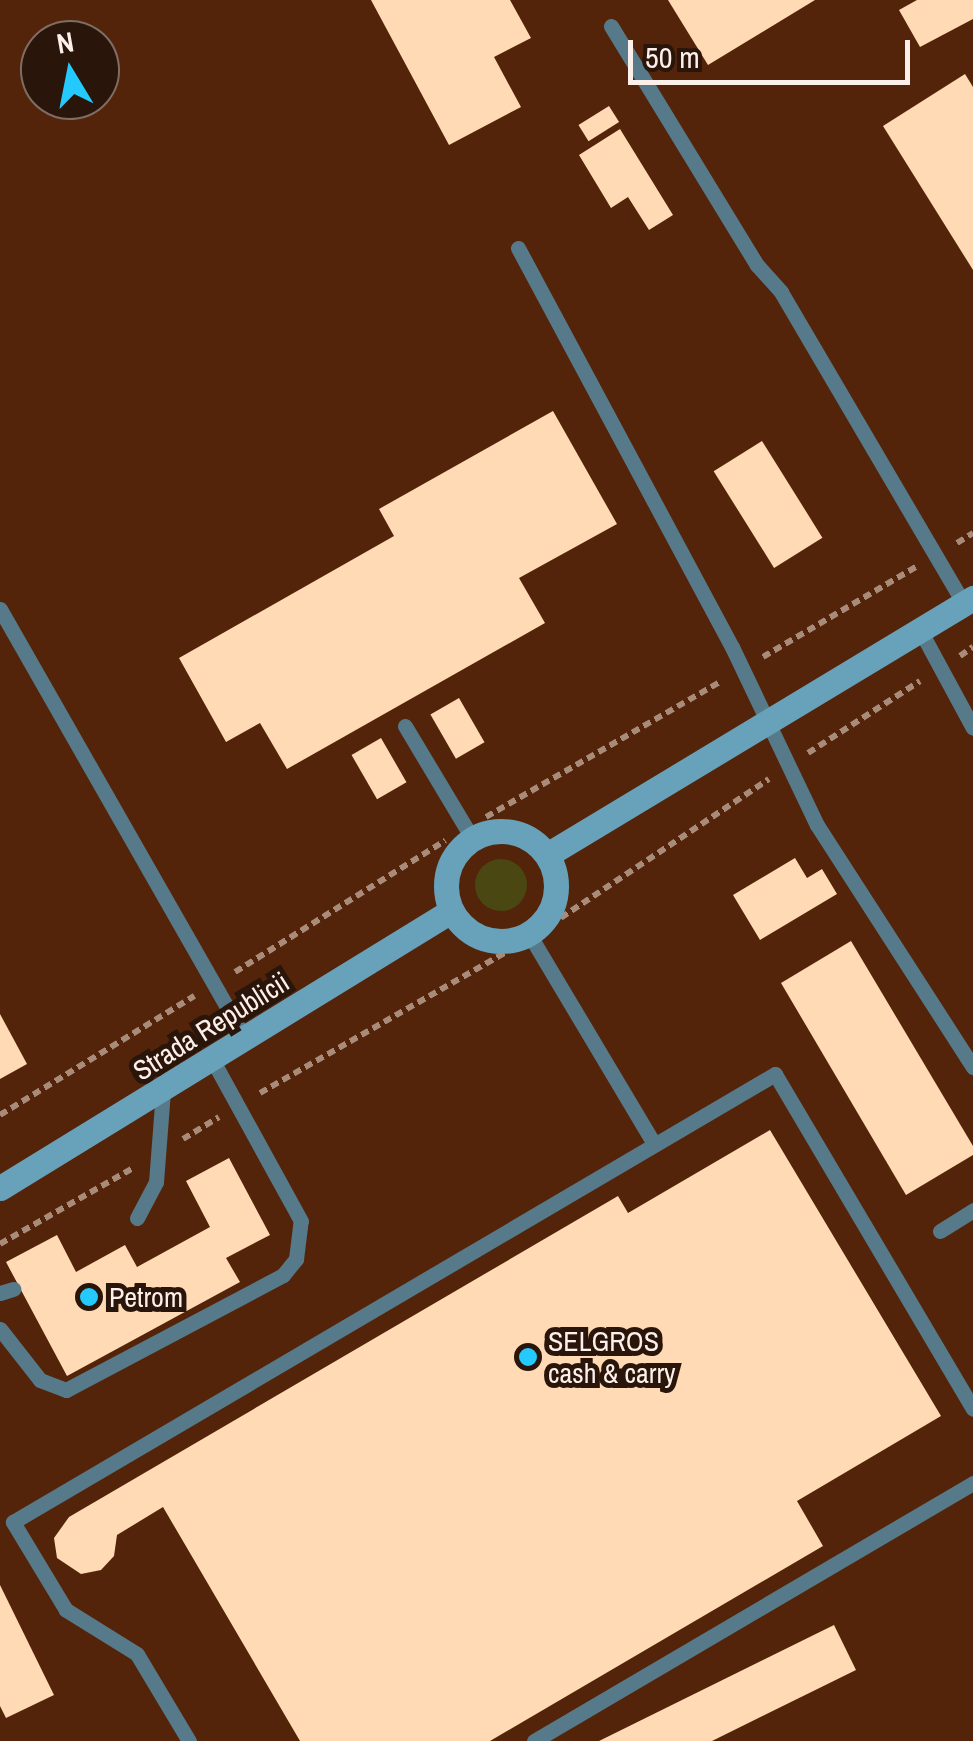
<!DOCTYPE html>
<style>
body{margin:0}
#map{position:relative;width:973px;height:1741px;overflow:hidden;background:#532409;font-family:"Archivo Narrow",sans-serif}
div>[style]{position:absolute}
.green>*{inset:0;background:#4a4713}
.round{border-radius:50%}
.building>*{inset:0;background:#ffdab5;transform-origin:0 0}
.path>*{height:6px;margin-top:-3px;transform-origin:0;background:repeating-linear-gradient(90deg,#a98b7a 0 8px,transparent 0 13px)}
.lane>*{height:15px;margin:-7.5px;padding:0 7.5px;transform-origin:7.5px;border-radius:7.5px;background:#567a8a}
.secondary>*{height:25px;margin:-12.5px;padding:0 12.5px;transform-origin:12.5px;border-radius:12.5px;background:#67a2ba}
.secondary>.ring{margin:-12.5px;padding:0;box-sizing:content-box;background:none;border:25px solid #67a2ba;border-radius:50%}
.dots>*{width:28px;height:28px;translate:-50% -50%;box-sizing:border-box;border:5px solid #2a150a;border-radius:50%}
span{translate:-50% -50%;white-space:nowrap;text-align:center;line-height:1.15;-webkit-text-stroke:10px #2a150a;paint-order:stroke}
.street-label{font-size:28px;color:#fdf0ea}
.poi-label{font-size:28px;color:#fdf0ea}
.left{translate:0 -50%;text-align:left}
.north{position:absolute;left:20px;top:20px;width:100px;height:100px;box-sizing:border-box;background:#2a150a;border:2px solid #7e6d64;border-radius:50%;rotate:350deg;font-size:28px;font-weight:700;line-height:40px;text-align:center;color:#fdf0ea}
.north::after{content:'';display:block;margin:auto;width:35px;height:45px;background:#24c9fe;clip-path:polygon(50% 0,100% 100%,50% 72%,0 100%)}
.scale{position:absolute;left:628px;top:40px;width:282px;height:45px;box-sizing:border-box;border:5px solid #fdf0ea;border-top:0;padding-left:12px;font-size:30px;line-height:35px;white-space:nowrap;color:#fdf0ea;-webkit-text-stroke:8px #2a150a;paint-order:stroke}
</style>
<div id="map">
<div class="green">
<i class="round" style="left:475px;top:859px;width:52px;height:52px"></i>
</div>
<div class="building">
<i style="clip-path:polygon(371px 0,510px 0,531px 38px,494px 57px,521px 107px,449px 145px)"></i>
<i style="clip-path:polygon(668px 0,815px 0,708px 65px)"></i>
<i style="clip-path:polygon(917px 0,973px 0,973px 19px,920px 47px,899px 10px)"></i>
<i style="clip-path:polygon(965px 74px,973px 87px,973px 270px,883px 126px)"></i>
<i style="left:609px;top:106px;width:19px;height:36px;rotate:58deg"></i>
<i style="clip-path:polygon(620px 129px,673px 215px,649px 230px,628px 197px,611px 208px,579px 155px)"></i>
<i style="clip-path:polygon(553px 411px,617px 524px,519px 578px,545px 623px,287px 769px,260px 723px,226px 742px,179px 658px,394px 536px,379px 509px)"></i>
<i style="left:762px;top:441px;width:114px;height:57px;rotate:58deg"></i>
<i style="left:459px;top:698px;width:51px;height:33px;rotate:60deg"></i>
<i style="left:381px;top:738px;width:51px;height:34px;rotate:60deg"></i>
<i style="clip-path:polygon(795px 858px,807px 878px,822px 869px,837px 894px,760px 940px,733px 895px)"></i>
<i style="clip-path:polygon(851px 941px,973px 1146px,973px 1155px,906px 1195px,781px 983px)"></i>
<i style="clip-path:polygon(0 1014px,27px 1064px,0 1079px)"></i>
<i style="clip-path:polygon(770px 1130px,941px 1416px,797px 1501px,823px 1546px,490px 1741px,300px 1741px,163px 1507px,117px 1535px,114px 1556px,101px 1570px,81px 1574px,57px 1558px,54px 1538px,69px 1517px,618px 1196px,628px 1213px)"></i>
<i style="clip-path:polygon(229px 1158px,270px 1235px,226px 1258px,240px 1282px,67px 1376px,6px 1262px,57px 1235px,76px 1272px,125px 1245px,137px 1267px,210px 1227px,186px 1181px)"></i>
<i style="clip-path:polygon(0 1585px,54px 1695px,6px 1718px,0 1706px)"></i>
<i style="clip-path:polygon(834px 1625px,856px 1670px,712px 1741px,599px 1741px)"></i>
</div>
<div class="path">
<i style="left:957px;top:543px;width:19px;rotate:-32deg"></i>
<i style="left:960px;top:656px;width:16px;rotate:-35deg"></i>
<i style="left:763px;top:657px;width:178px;rotate:-30.5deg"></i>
<i style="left:808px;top:753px;width:133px;rotate:-32.7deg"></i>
<i style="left:486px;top:817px;width:272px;rotate:-30deg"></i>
<i style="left:550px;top:925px;width:263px;rotate:-33.7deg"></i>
<i style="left:235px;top:972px;width:248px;rotate:-32deg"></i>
<i style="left:260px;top:1093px;width:288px;rotate:-29.8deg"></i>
<i style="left:0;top:1115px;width:228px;rotate:-31.5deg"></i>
<i style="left:183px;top:1139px;width:42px;rotate:-31.4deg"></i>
<i style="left:0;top:1244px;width:153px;rotate:-29.7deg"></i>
</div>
<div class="lane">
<i style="left:611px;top:26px;width:280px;rotate:58.6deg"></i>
<i style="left:757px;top:265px;width:36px;rotate:48deg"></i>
<i style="left:781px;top:292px;width:362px;rotate:59.6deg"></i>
<i style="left:518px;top:248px;width:453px;rotate:61.8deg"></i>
<i style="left:732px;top:647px;width:197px;rotate:64.5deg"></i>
<i style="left:817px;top:825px;width:288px;rotate:57.2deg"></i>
<i style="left:0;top:609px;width:497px;rotate:60.3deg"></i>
<i style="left:920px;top:630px;width:111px;rotate:61.6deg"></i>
<i style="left:405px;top:726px;width:131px;rotate:59.1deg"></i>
<i style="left:529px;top:934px;width:244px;rotate:59.2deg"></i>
<i style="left:137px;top:1218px;width:41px;rotate:-62.2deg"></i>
<i style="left:156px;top:1182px;width:91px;rotate:-85.6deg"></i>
<i style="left:940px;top:1231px;width:39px;rotate:-32deg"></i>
<i style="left:0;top:1293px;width:14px;rotate:-17deg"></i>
<i style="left:0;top:1329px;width:65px;rotate:51.9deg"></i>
<i style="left:40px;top:1380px;width:28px;rotate:21deg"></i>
<i style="left:66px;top:1390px;width:246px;rotate:-27.9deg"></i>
<i style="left:283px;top:1275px;width:21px;rotate:-51deg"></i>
<i style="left:296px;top:1259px;width:38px;rotate:-83deg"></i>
<i style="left:301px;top:1221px;width:183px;rotate:-118.8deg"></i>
<i style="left:189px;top:1741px;width:101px;rotate:-120.9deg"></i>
<i style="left:137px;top:1654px;width:84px;rotate:-148.2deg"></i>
<i style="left:66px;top:1610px;width:103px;rotate:-121.1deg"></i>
<i style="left:13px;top:1522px;width:884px;rotate:-30.45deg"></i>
<i style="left:775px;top:1074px;width:389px;rotate:59.4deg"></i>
<i style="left:534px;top:1741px;width:509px;rotate:-30.44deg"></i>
</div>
<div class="secondary">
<i class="ring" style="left:446px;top:831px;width:85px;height:85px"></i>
<i style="left:547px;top:855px;width:498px;rotate:-31.1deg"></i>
<i style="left:0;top:1188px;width:529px;rotate:-31.56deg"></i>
</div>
<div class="dots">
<i style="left:89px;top:1297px;background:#24c9fe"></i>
<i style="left:528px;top:1357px;background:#24c9fe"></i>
</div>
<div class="street-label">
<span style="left:211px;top:1026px;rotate:-32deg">Strada Republicii</span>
</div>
<div class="poi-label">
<span class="left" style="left:109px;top:1297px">Petrom</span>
<span class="left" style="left:548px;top:1357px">SELGROS<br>cash &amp; carry</span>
</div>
<div class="north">N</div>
<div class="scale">50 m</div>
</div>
